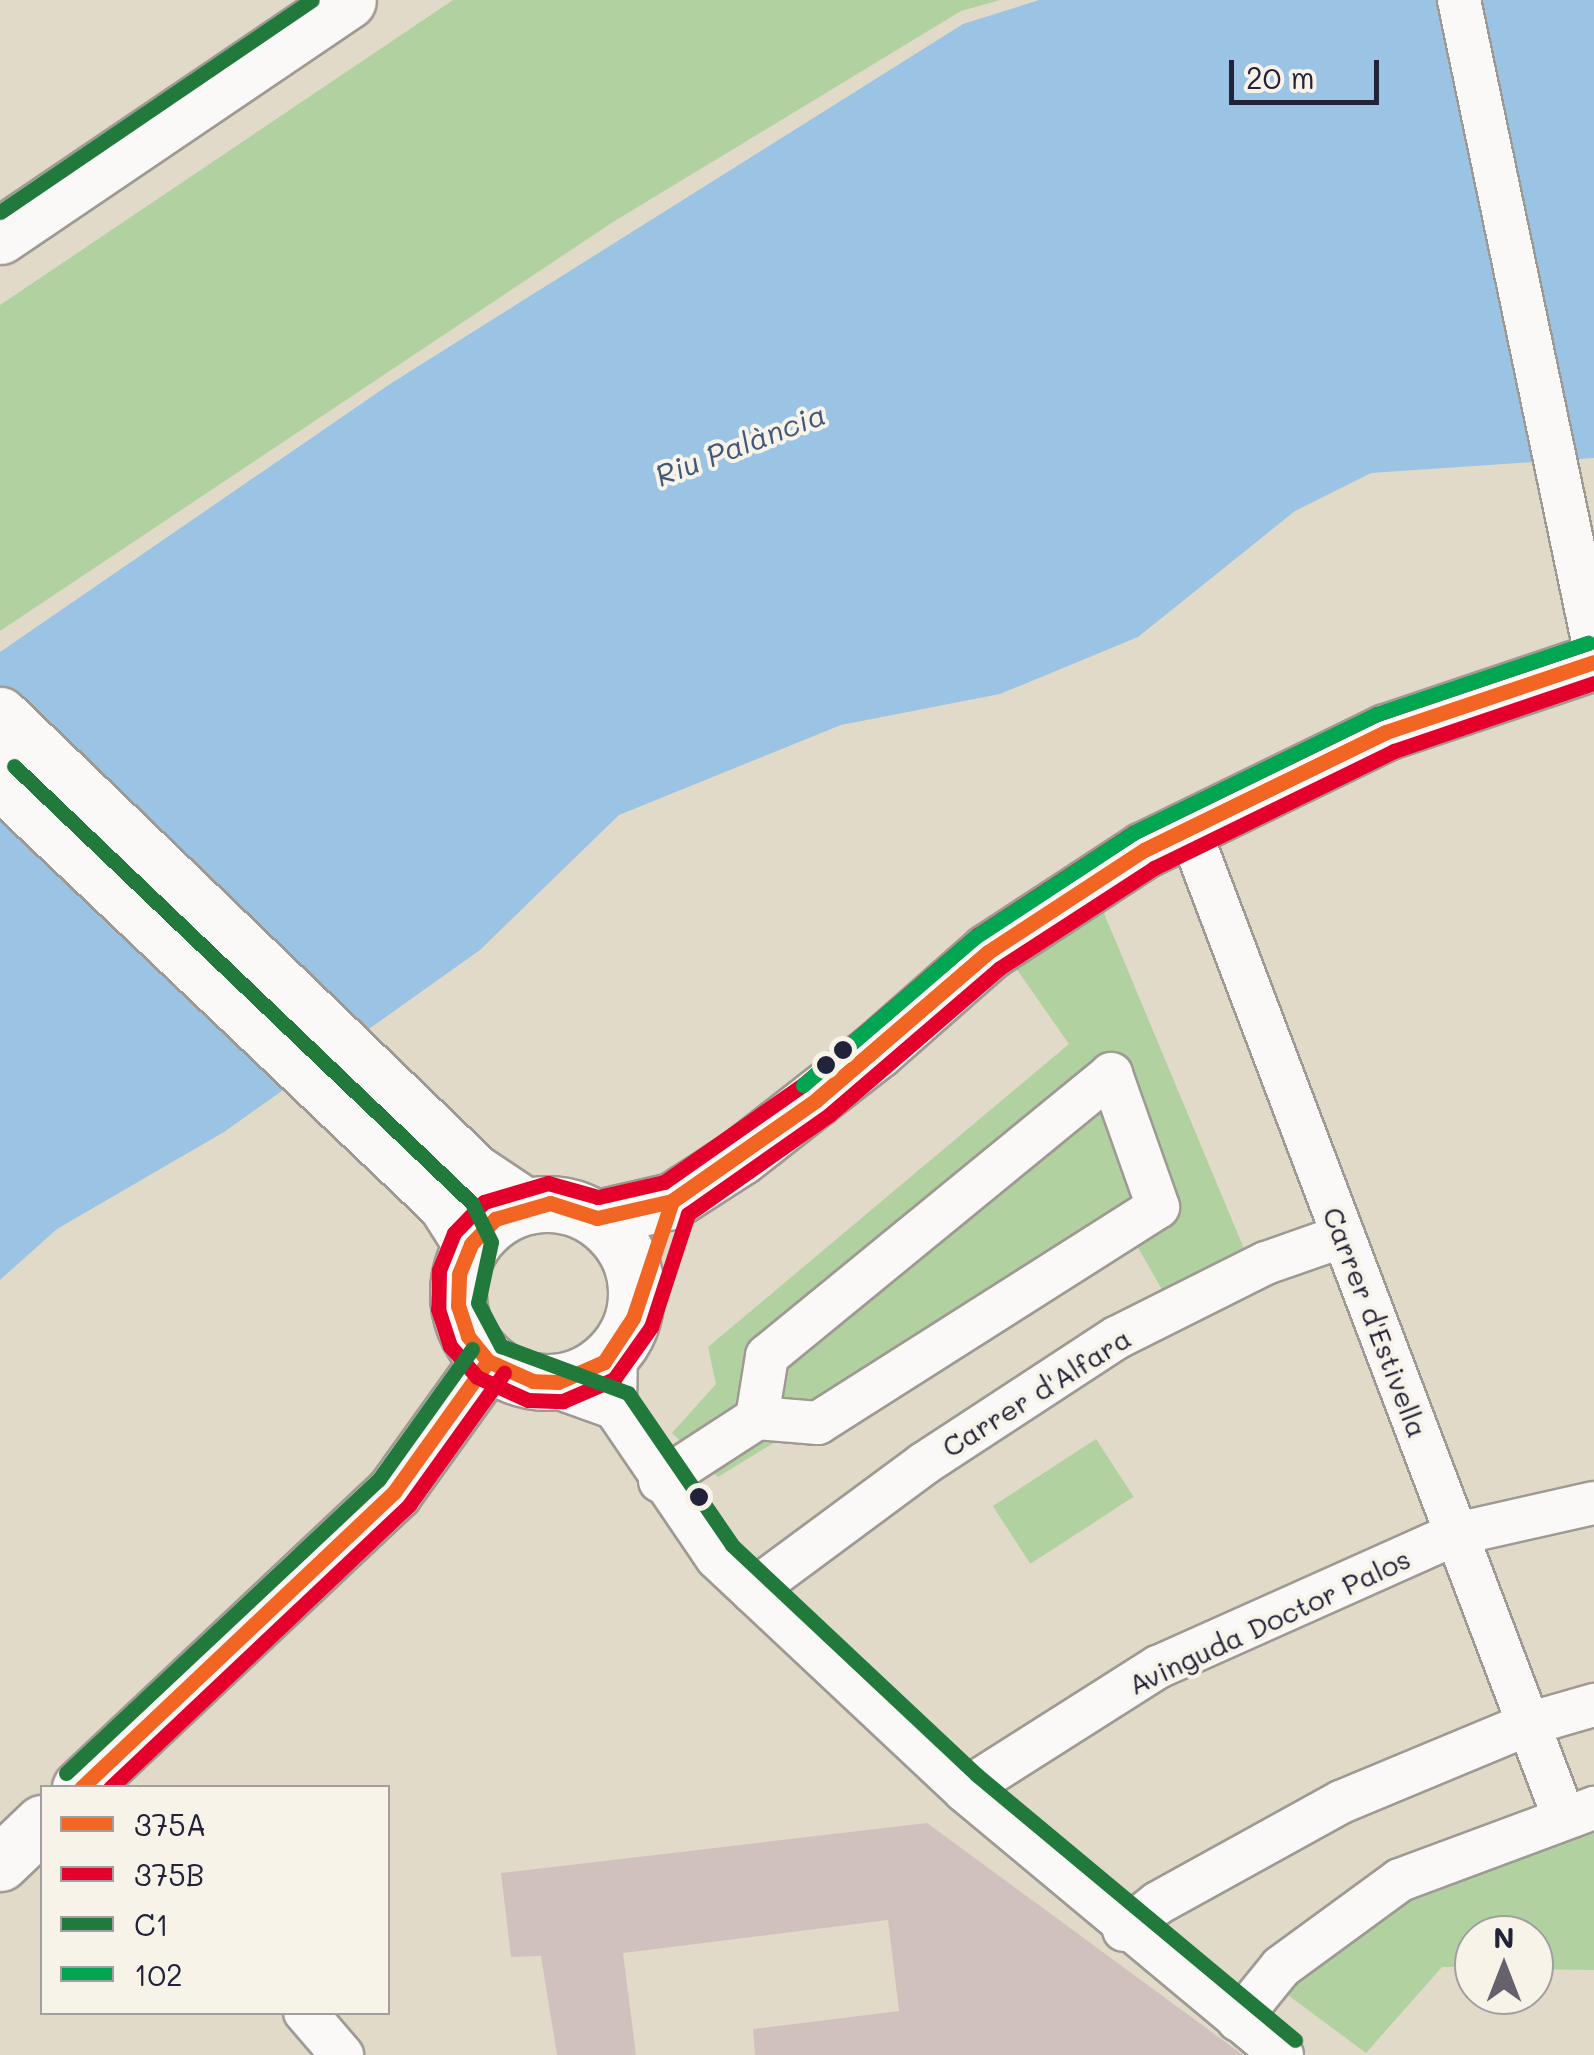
<!DOCTYPE html>
<meta charset="utf-8">
<style>
body{margin:0}
#map{position:relative;width:1594px;height:2055px;overflow:hidden;background:#e2dac8;font-family:Mali,sans-serif}
div>[style]{position:absolute}
.green>*{inset:0;background:#b1d1a0;transform-origin:0 0}
.water>*{inset:0;background:#9bc4e4}
.building>*{inset:0;background:#d0c1be}
.roads{filter:drop-shadow(2px 0 #9e9a93) drop-shadow(-2px 0 #9e9a93) drop-shadow(0 2px #9e9a93) drop-shadow(0 -2px #9e9a93)}
.street>*{height:42px;margin:-21px;padding:0 21px;transform-origin:21px;border-radius:21px;background:#fbf9f7}
.secondary>*{height:55px;margin:-27.5px;padding:0 27.5px;transform-origin:27.5px;border-radius:27.5px;background:#fbf9f7}
.secondary>.ring{margin:-27.5px;padding:0;box-sizing:content-box;background:none;border:55px solid #fbf9f7;border-radius:50%}
.bus-1>*{height:15px;margin:-7.5px;padding:0 7.5px;transform-origin:7.5px;border-radius:7.5px;background:#f26522}
.bus-2>*{height:15px;margin:-7.5px;padding:0 7.5px;transform-origin:7.5px;border-radius:7.5px;background:#e4002b}
.bus-3>*{height:15px;margin:-7.5px;padding:0 7.5px;transform-origin:7.5px;border-radius:7.5px;background:#21793c}
.bus-4>*{height:15px;margin:-7.5px;padding:0 7.5px;transform-origin:7.5px;border-radius:7.5px;background:#00a651}
.dots>*{width:28px;height:28px;translate:-50% -50%;box-sizing:border-box;border:5px solid #f7f3e8;border-radius:50%}
span{translate:-50% -50%;white-space:nowrap;text-align:center;line-height:1.15;-webkit-text-stroke:8px #f7f3e8;paint-order:stroke}
.street-label{font-size:28px;color:#22223b}
.water-label{font-size:30px;color:#42587a;font-style:italic}
.legend{position:absolute;left:40px;top:1785px;width:350px;height:230px;box-sizing:border-box;background:#f7f3e8;border:2px solid #a29fa3;margin:0;padding:12px 18px;list-style:none;font-size:30px;color:#22223b}
.legend li{display:flex;align-items:center;gap:20px;height:50px}
.legend b{width:50px;border:2px solid #a29fa3}
.north{position:absolute;left:1454px;top:1915px;width:100px;height:100px;box-sizing:border-box;background:#f7f3e8;border:2px solid #a29fa3;border-radius:50%;rotate:0deg;font-size:28px;font-weight:700;line-height:40px;text-align:center;color:#22223b}
.north::after{content:'';display:block;margin:auto;width:35px;height:45px;background:#65626c;clip-path:polygon(50% 0,100% 100%,50% 72%,0 100%)}
.scale{position:absolute;left:1229px;top:60px;width:150px;height:45px;box-sizing:border-box;border:5px solid #22223b;border-top:0;padding-left:12px;font-size:30px;line-height:35px;white-space:nowrap;color:#22223b;-webkit-text-stroke:8px #f7f3e8;paint-order:stroke}
</style>
<div id="map">
<div class="green">
<i style="clip-path:polygon(453px 0,1000px 0,961px 11px,613px 222px,0 631px,0 305px)"></i>
<i style="clip-path:polygon(1101px 906px,1245px 1251px,1164px 1293px,1126px 1227px,718px 1477px,672px 1433px,716px 1384px,708px 1347px,1069px 1044px,1013px 964px)"></i>
<i style="left:1096px;top:1439px;width:69px;height:123px;rotate:57deg"></i>
<i style="clip-path:polygon(1594px 1808px,1594px 1970px,1534px 1969px,1534px 1935px,1474px 1935px,1474px 1967px,1442px 1967px,1366px 2053px,1269px 1981px,1400px 1880px)"></i>
</div>
<div class="water">
<i style="clip-path:polygon(1039px 0,1594px 0,1594px 458px,1371px 473px,1295px 511px,1138px 637px,1000px 694px,841px 725px,619px 815px,480px 950px,224px 1132px,57px 1229px,0 1280px,0 652px,390px 384px,963px 24px)"></i>
</div>
<div class="building">
<i style="clip-path:polygon(927px 1823px,1243px 2055px,755px 2055px,753px 2029px,899px 2011px,888px 1920px,623px 1953px,636px 2055px,557px 2055px,541px 1956px,511px 1957px,501px 1873px)"></i>
</div>
<div class="roads">
<div class="street">
<i style="left:1459px;top:0;width:660px;rotate:78.2deg"></i>
<i style="left:1189px;top:829px;width:1055px;rotate:69.23deg"></i>
<i style="left:1111px;top:1074px;width:141px;rotate:70.5deg"></i>
<i style="left:1158px;top:1207px;width:403px;rotate:147.6deg"></i>
<i style="left:818px;top:1423px;width:61px;rotate:-175.3deg"></i>
<i style="left:757px;top:1418px;width:63px;rotate:-80.8deg"></i>
<i style="left:767px;top:1356px;width:445px;rotate:-39.3deg"></i>
<i style="left:616px;top:1349px;width:59px;rotate:91deg"></i>
<i style="left:615px;top:1408px;width:181px;rotate:55.8deg"></i>
<i style="left:717px;top:1558px;width:339px;rotate:43.2deg"></i>
<i style="left:964px;top:1790px;width:414px;rotate:39.8deg"></i>
<i style="left:540px;top:1381px;width:80px;rotate:19.8deg"></i>
<i style="left:660px;top:1481px;width:116px;rotate:-33deg"></i>
<i style="left:752px;top:1591px;width:215px;rotate:-36.5deg"></i>
<i style="left:925px;top:1463px;width:228px;rotate:-33.2deg"></i>
<i style="left:1116px;top:1338px;width:168px;rotate:-26.6deg"></i>
<i style="left:1266px;top:1263px;width:82px;rotate:-19.3deg"></i>
<i style="left:964px;top:1790px;width:230px;rotate:-32.4deg"></i>
<i style="left:1158px;top:1667px;width:326px;rotate:-24.1deg"></i>
<i style="left:1456px;top:1534px;width:141px;rotate:-12.7deg"></i>
<i style="left:1124px;top:1930px;width:43px;rotate:-38.5deg"></i>
<i style="left:1158px;top:1903px;width:209px;rotate:-28.9deg"></i>
<i style="left:1341px;top:1802px;width:203px;rotate:-22.6deg"></i>
<i style="left:1528px;top:1724px;width:69px;rotate:-16.1deg"></i>
<i style="left:305px;top:2012px;width:57px;rotate:49.3deg"></i>
<i style="left:1238px;top:2020px;width:68px;rotate:-50.9deg"></i>
<i style="left:1281px;top:1967px;width:147px;rotate:-36.2deg"></i>
<i style="left:1400px;top:1880px;width:207px;rotate:-20.4deg"></i>
</div>
<div class="secondary">
<i style="left:0;top:236px;width:420px;rotate:-34.1deg"></i>
<i style="left:0;top:715px;width:658px;rotate:43.95deg"></i>
<i style="left:474px;top:1172px;width:61px;rotate:33.7deg"></i>
<i style="left:0;top:780px;width:614px;rotate:43.55deg"></i>
<i style="left:445px;top:1203px;width:49px;rotate:57.6deg"></i>
<i class="ring" style="left:458px;top:1204px;width:123px;height:123px"></i>
<i style="left:597px;top:1218px;width:77px;rotate:-12.8deg"></i>
<i style="left:672px;top:1201px;width:81px;rotate:-32.9deg"></i>
<i style="left:740px;top:1157px;width:174px;rotate:-38deg"></i>
<i style="left:877px;top:1050px;width:148px;rotate:-41.4deg"></i>
<i style="left:988px;top:952px;width:186px;rotate:-33.2deg"></i>
<i style="left:1144px;top:850px;width:269px;rotate:-26deg"></i>
<i style="left:1386px;top:732px;width:219px;rotate:-18.6deg"></i>
<i style="left:80px;top:1788px;width:432px;rotate:-43.3deg"></i>
<i style="left:394px;top:1492px;width:161px;rotate:-54.3deg"></i>
<i style="left:0;top:1863px;width:58px;rotate:-43.6deg"></i>
</div>
</div>
<div class="bus-1">
<i style="left:1386px;top:732px;width:219px;rotate:-18.6deg"></i>
<i style="left:1144px;top:850px;width:269px;rotate:-26deg"></i>
<i style="left:1144px;top:850px;width:269px;rotate:-26deg"></i>
<i style="left:988px;top:952px;width:186px;rotate:-33.2deg"></i>
<i style="left:816px;top:1100px;width:227px;rotate:-40.7deg"></i>
<i style="left:816px;top:1100px;width:227px;rotate:-40.7deg"></i>
<i style="left:672px;top:1201px;width:123px;rotate:108.4deg"></i>
<i style="left:633px;top:1318px;width:53px;rotate:123.4deg"></i>
<i style="left:604px;top:1362px;width:50px;rotate:156.5deg"></i>
<i style="left:558px;top:1382px;width:25px;rotate:-178deg"></i>
<i style="left:533px;top:1381px;width:49px;rotate:-156deg"></i>
<i style="left:488px;top:1361px;width:32px;rotate:-129deg"></i>
<i style="left:468px;top:1336px;width:32px;rotate:-108deg"></i>
<i style="left:458px;top:1306px;width:32px;rotate:-88deg"></i>
<i style="left:459px;top:1274px;width:32px;rotate:-68deg"></i>
<i style="left:471px;top:1244px;width:35px;rotate:-46deg"></i>
<i style="left:495px;top:1219px;width:57px;rotate:-16.2deg"></i>
<i style="left:550px;top:1203px;width:49px;rotate:17.7deg"></i>
<i style="left:597px;top:1218px;width:77px;rotate:-12.8deg"></i>
<i style="left:672px;top:1201px;width:176px;rotate:-35deg"></i>
<i style="left:672px;top:1201px;width:176px;rotate:-35deg"></i>
<i style="left:81px;top:1788px;width:431px;rotate:-43.4deg"></i>
<i style="left:394px;top:1492px;width:161px;rotate:-54.3deg"></i>
</div>
<div class="bus-2">
<i style="left:1588px;top:643px;width:223px;rotate:161.4deg"></i>
<i style="left:1377px;top:714px;width:271px;rotate:154deg"></i>
<i style="left:1133px;top:833px;width:186px;rotate:146.8deg"></i>
<i style="left:977px;top:935px;width:228px;rotate:139.3deg"></i>
<i style="left:804px;top:1084px;width:171px;rotate:145deg"></i>
<i style="left:664px;top:1182px;width:68px;rotate:167.2deg"></i>
<i style="left:598px;top:1197px;width:52px;rotate:-164.4deg"></i>
<i style="left:548px;top:1183px;width:67px;rotate:163.5deg"></i>
<i style="left:484px;top:1202px;width:43px;rotate:134.1deg"></i>
<i style="left:454px;top:1233px;width:40px;rotate:112deg"></i>
<i style="left:439px;top:1270px;width:39px;rotate:91deg"></i>
<i style="left:438px;top:1309px;width:39px;rotate:72deg"></i>
<i style="left:450px;top:1346px;width:41px;rotate:48.9deg"></i>
<i style="left:477px;top:1377px;width:56px;rotate:24.3deg"></i>
<i style="left:528px;top:1400px;width:35px;rotate:2deg"></i>
<i style="left:563px;top:1401px;width:56px;rotate:-23.3deg"></i>
<i style="left:614px;top:1379px;width:64px;rotate:-54.6deg"></i>
<i style="left:651px;top:1327px;width:119px;rotate:-71.9deg"></i>
<i style="left:688px;top:1214px;width:172px;rotate:-35.1deg"></i>
<i style="left:829px;top:1115px;width:225px;rotate:-40.7deg"></i>
<i style="left:1000px;top:968px;width:184px;rotate:-33deg"></i>
<i style="left:1154px;top:868px;width:267px;rotate:-26deg"></i>
<i style="left:1394px;top:751px;width:211px;rotate:-18.8deg"></i>
<i style="left:110px;top:1788px;width:412px;rotate:-43.4deg"></i>
<i style="left:409px;top:1505px;width:163px;rotate:-54.3deg"></i>
</div>
<div class="bus-3">
<i style="left:0;top:212px;width:377px;rotate:-34.2deg"></i>
<i style="left:14px;top:766px;width:633px;rotate:43.66deg"></i>
<i style="left:472px;top:1203px;width:43px;rotate:64deg"></i>
<i style="left:491px;top:1242px;width:62px;rotate:102deg"></i>
<i style="left:478px;top:1303px;width:49px;rotate:61.9deg"></i>
<i style="left:501px;top:1346px;width:135px;rotate:20.3deg"></i>
<i style="left:628px;top:1393px;width:184px;rotate:55.6deg"></i>
<i style="left:732px;top:1545px;width:336px;rotate:43.2deg"></i>
<i style="left:977px;top:1775px;width:414px;rotate:39.8deg"></i>
<i style="left:66px;top:1773px;width:429px;rotate:-43.2deg"></i>
<i style="left:379px;top:1479px;width:160px;rotate:-54.4deg"></i>
</div>
<div class="bus-4">
<i style="left:803px;top:1085px;width:227px;rotate:-40.7deg"></i>
<i style="left:975px;top:937px;width:191px;rotate:-33.3deg"></i>
<i style="left:1135px;top:832px;width:269px;rotate:-26deg"></i>
<i style="left:1377px;top:714px;width:223px;rotate:-18.6deg"></i>
</div>
<div class="dots">
<i style="left:843px;top:1050px;background:#22223b"></i>
<i style="left:826px;top:1065px;background:#22223b"></i>
<i style="left:699px;top:1497px;background:#22223b"></i>
</div>
<div class="street-label">
<span style="left:1376px;top:1322px;rotate:69deg">Carrer d'Estivella</span>
<span style="left:1036px;top:1392px;rotate:-32deg">Carrer d'Alfara</span>
<span style="left:1269px;top:1621px;rotate:-25deg">Avinguda Doctor Palos</span>
</div>
<div class="water-label">
<span style="left:740px;top:444px;rotate:-21deg">Riu Palància</span>
</div>
<ul class="legend">
<li><b style="height:12px;background:#f26522"></b>375A</li>
<li><b style="height:12px;background:#e4002b"></b>375B</li>
<li><b style="height:12px;background:#21793c"></b>C1</li>
<li><b style="height:12px;background:#00a651"></b>102</li>
</ul>
<div class="north">N</div>
<div class="scale">20 m</div>
</div>
